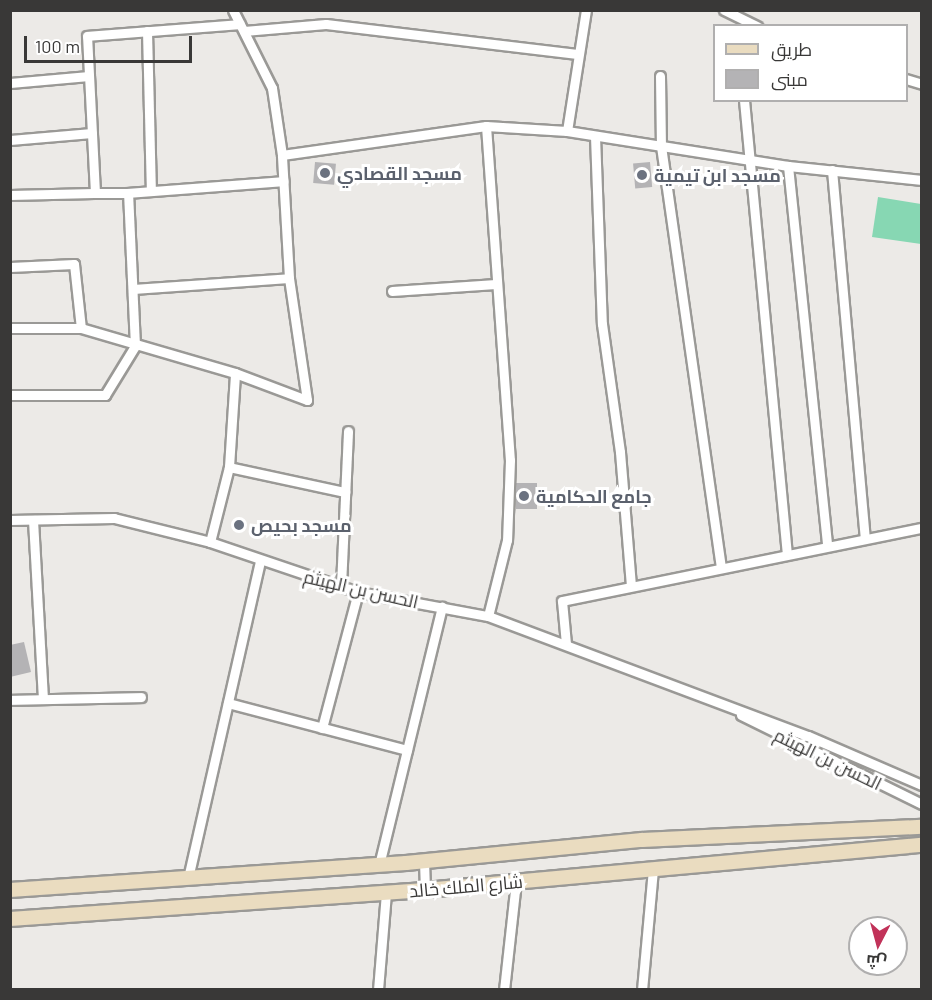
<!DOCTYPE html>
<meta charset="utf-8">
<style>
body{margin:0}
#map{position:relative;width:932px;height:1000px;overflow:hidden;background:#eceae7;font-family:Barlow,Cairo,sans-serif}
div>[style]{position:absolute}
.green>*{inset:0;background:#87d7b3}
.building>*{inset:0;background:#b4b3b5;transform-origin:0 0}
.roads{filter:drop-shadow(2px 0 #9a9996) drop-shadow(-2px 0 #9a9996) drop-shadow(0 2px #9a9996) drop-shadow(0 -2px #9a9996)}
.minor>*{height:9px;margin:-4.5px;padding:0 4.5px;transform-origin:4.5px;border-radius:4.5px;background:#fff}
.secondary>*{height:14px;margin:-7px;padding:0 7px;transform-origin:7px;border-radius:7px;background:#eadcc0}
.dots>*{width:16px;height:16px;translate:-50% -50%;box-sizing:border-box;border:3px solid #fff;border-radius:50%}
span{translate:-50% -50%;white-space:nowrap;text-align:center;line-height:1.15;-webkit-text-stroke:6px #fff;paint-order:stroke}
.worship-label{font-size:18px;color:#5b616d;font-weight:700}
.left{translate:0 -50%;text-align:left}
.street-label{font-size:18px;color:#393837}
.frame{position:absolute;inset:0;border:12px solid #393837;pointer-events:none}
.legend{position:absolute;left:713px;top:24px;width:195px;height:78px;box-sizing:border-box;background:#fff;border:2px solid #b0afaf;margin:0;padding:8px 10px;list-style:none;font-size:18px;color:#393837}
.legend li{display:flex;align-items:center;gap:12px;height:30px}
.legend b{width:30px;border:2px solid #b0afaf}
.north{position:absolute;left:848px;top:916px;width:60px;height:60px;box-sizing:border-box;background:#fff;border:2px solid #b0afaf;border-radius:50%;rotate:186deg;font-size:16px;font-weight:700;line-height:24px;text-align:center;color:#393837}
.north::after{content:'';display:block;margin:auto;width:21px;height:27px;background:#c13259;clip-path:polygon(50% 0,100% 100%,50% 72%,0 100%)}
.scale{position:absolute;left:24px;top:36px;width:168px;height:27px;box-sizing:border-box;border:3px solid #393837;border-top:0;padding-left:8px;font-size:18px;line-height:21px;white-space:nowrap;color:#393837;-webkit-text-stroke:4px #fff;paint-order:stroke}
</style>
<div id="map">
<div class="green">
<i style="clip-path:polygon(878px 197px,921px 204px,921px 244px,872px 237px)"></i>
</div>
<div class="building">
<i style="left:315px;top:162px;width:21px;height:21px;rotate:5deg"></i>
<i style="left:650px;top:162px;width:25px;height:17px;rotate:85deg"></i>
<i style="left:516px;top:483px;width:21px;height:26px"></i>
<i style="clip-path:polygon(24px 642px,31px 672px,10px 677px,10px 645px)"></i>
</div>
<div class="roads">
<div class="minor">
<i style="left:724px;top:10px;width:37px;rotate:26deg"></i>
<i style="left:147px;top:31px;width:160px;rotate:88.6deg"></i>
<i style="left:244px;top:31px;width:82px;rotate:-4.9deg"></i>
<i style="left:326px;top:24px;width:253px;rotate:6.8deg"></i>
<i style="left:660px;top:76px;width:70px;rotate:89.2deg"></i>
<i style="left:661px;top:146px;width:425px;rotate:81.9deg"></i>
<i style="left:906px;top:79px;width:17px;rotate:17deg"></i>
<i style="left:10px;top:83px;width:79px;rotate:-5.1deg"></i>
<i style="left:744px;top:100px;width:455px;rotate:84.6deg"></i>
<i style="left:486px;top:126px;width:335px;rotate:85.9deg"></i>
<i style="left:510px;top:460px;width:80px;rotate:92.1deg"></i>
<i style="left:507px;top:540px;width:78px;rotate:104deg"></i>
<i style="left:567px;top:131px;width:122px;rotate:-81.1deg"></i>
<i style="left:595px;top:136px;width:188px;rotate:87.9deg"></i>
<i style="left:602px;top:324px;width:129px;rotate:82deg"></i>
<i style="left:620px;top:452px;width:133px;rotate:85.3deg"></i>
<i style="left:10px;top:140px;width:82px;rotate:-4.9deg"></i>
<i style="left:282px;top:155px;width:206px;rotate:-8.1deg"></i>
<i style="left:486px;top:126px;width:81px;rotate:3.5deg"></i>
<i style="left:567px;top:131px;width:224px;rotate:9deg"></i>
<i style="left:788px;top:166px;width:135px;rotate:6deg"></i>
<i style="left:788px;top:166px;width:381px;rotate:84.1deg"></i>
<i style="left:832px;top:170px;width:369px;rotate:84.9deg"></i>
<i style="left:128px;top:193px;width:33px;rotate:180deg"></i>
<i style="left:95px;top:193px;width:157px;rotate:-92.9deg"></i>
<i style="left:87px;top:36px;width:153px;rotate:-4.5deg"></i>
<i style="left:10px;top:195px;width:84px;rotate:-1.4deg"></i>
<i style="left:10px;top:267px;width:64px;rotate:-2.7deg"></i>
<i style="left:74px;top:264px;width:64px;rotate:83.8deg"></i>
<i style="left:133px;top:289px;width:156px;rotate:-4deg"></i>
<i style="left:392px;top:291px;width:104px;rotate:-3.9deg"></i>
<i style="left:10px;top:328px;width:71px"></i>
<i style="left:81px;top:328px;width:160px;rotate:16.3deg"></i>
<i style="left:235px;top:373px;width:77px;rotate:20.6deg"></i>
<i style="left:307px;top:400px;width:123px;rotate:-98.4deg"></i>
<i style="left:289px;top:278px;width:123px;rotate:-93.3deg"></i>
<i style="left:282px;top:155px;width:68px;rotate:-98.5deg"></i>
<i style="left:272px;top:88px;width:87px;rotate:-116.6deg"></i>
<i style="left:10px;top:395px;width:95px"></i>
<i style="left:105px;top:395px;width:57px;rotate:-58.5deg"></i>
<i style="left:135px;top:346px;width:153px;rotate:-92.6deg"></i>
<i style="left:128px;top:193px;width:156px;rotate:-4.4deg"></i>
<i style="left:229px;top:467px;width:119px;rotate:12.2deg"></i>
<i style="left:10px;top:520px;width:104px;rotate:-1.1deg"></i>
<i style="left:114px;top:518px;width:99px;rotate:14deg"></i>
<i style="left:210px;top:542px;width:156px;rotate:18.7deg"></i>
<i style="left:358px;top:592px;width:132px;rotate:10.5deg"></i>
<i style="left:488px;top:616px;width:342px;rotate:20.6deg"></i>
<i style="left:808px;top:736px;width:124px;rotate:23.3deg"></i>
<i style="left:33px;top:520px;width:179px;rotate:86.8deg"></i>
<i style="left:210px;top:542px;width:77px;rotate:-75.8deg"></i>
<i style="left:229px;top:467px;width:94px;rotate:-86.3deg"></i>
<i style="left:341px;top:586px;width:155px;rotate:-87.4deg"></i>
<i style="left:566px;top:644px;width:43px;rotate:-95.3deg"></i>
<i style="left:562px;top:601px;width:367px;rotate:-11.5deg"></i>
<i style="left:10px;top:700px;width:131px;rotate:-1.3deg"></i>
<i style="left:228px;top:703px;width:185px;rotate:14.7deg"></i>
<i style="left:741px;top:715px;width:202px;rotate:26.2deg"></i>
<i style="left:322px;top:728px;width:141px;rotate:-75.2deg"></i>
<i style="left:424px;top:861px;width:29px;rotate:88deg"></i>
<i style="left:379px;top:865px;width:266px;rotate:-76.3deg"></i>
<i style="left:188px;top:878px;width:324px;rotate:-77.2deg"></i>
<i style="left:378px;top:990px;width:97px;rotate:-85.3deg"></i>
<i style="left:504px;top:990px;width:110px;rotate:-83.7deg"></i>
<i style="left:642px;top:990px;width:122px;rotate:-84.8deg"></i>
</div>
<div class="secondary">
<i style="left:10px;top:890px;width:397px;rotate:-3.9deg"></i>
<i style="left:406px;top:863px;width:237px;rotate:-5.6deg"></i>
<i style="left:642px;top:840px;width:280px;rotate:-2.7deg"></i>
<i style="left:10px;top:919px;width:416px;rotate:-4deg"></i>
<i style="left:425px;top:890px;width:499px;rotate:-5.2deg"></i>
</div>
</div>
<div class="dots">
<i style="left:325px;top:173px;background:#6b7280"></i>
<i style="left:642px;top:175px;background:#6b7280"></i>
<i style="left:524px;top:496px;background:#6b7280"></i>
<i style="left:239px;top:525px;background:#6b7280"></i>
</div>
<div class="worship-label">
<span class="left" style="left:337px;top:173px">مسجد القصادي</span>
<span class="left" style="left:654px;top:175px">مسجد ابن تيمية</span>
<span class="left" style="left:536px;top:496px">جامع الحكامية</span>
<span class="left" style="left:251px;top:525px">مسجد بحيص</span>
</div>
<div class="street-label">
<span style="left:361px;top:589px;rotate:13deg">الحسن بن الهيثم</span>
<span style="left:828px;top:759px;rotate:26deg">الحسن بن الهيثم</span>
<span style="left:466px;top:886px;rotate:-5deg">شارع الملك خالد</span>
</div>
<div class="frame"></div>
<ul class="legend">
<li><b style="height:8px;background:#eadcc0"></b>طريق</li>
<li><b style="height:16px;background:#b4b3b5"></b>مبنى</li>
</ul>
<div class="north">ش</div>
<div class="scale">100 m</div>
</div>
